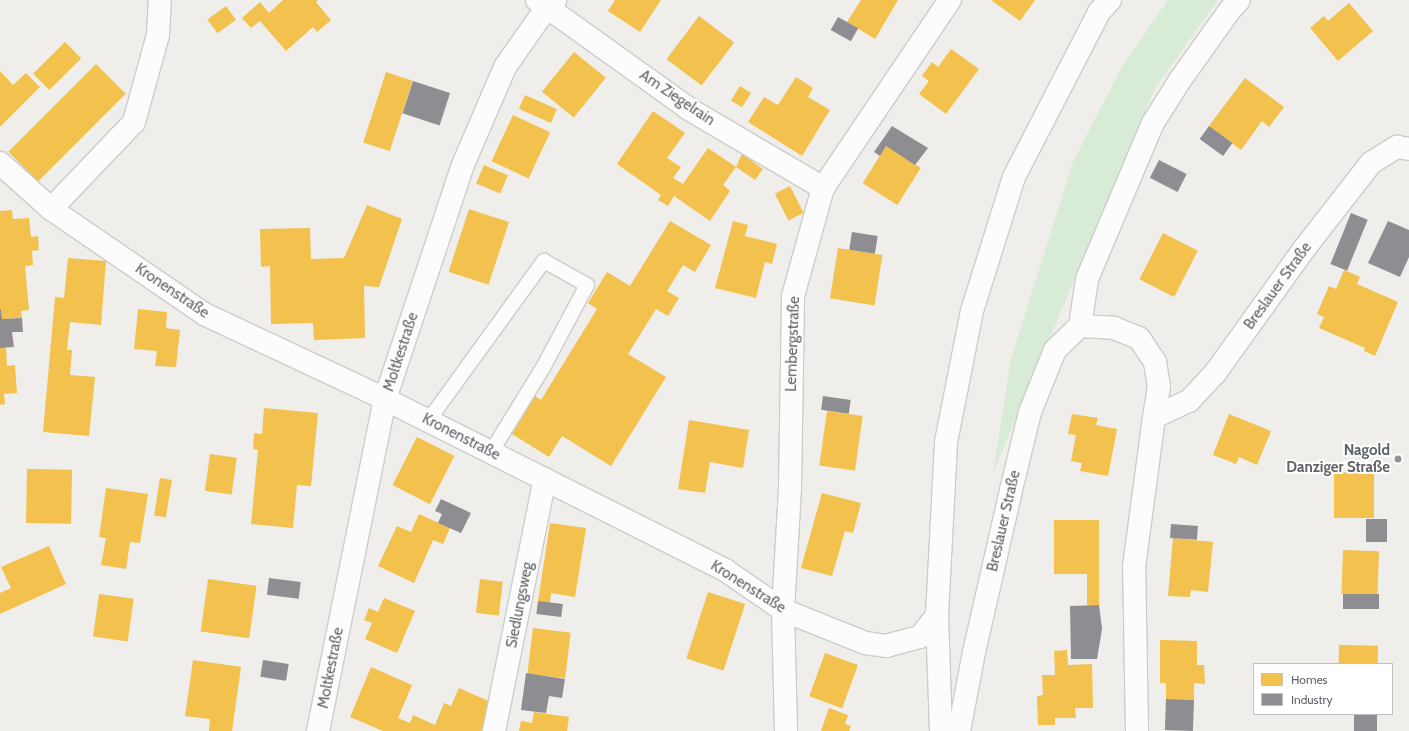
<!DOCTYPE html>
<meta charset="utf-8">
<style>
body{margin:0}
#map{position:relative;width:1409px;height:731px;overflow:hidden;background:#efeeea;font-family:Cabin,sans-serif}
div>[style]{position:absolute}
.green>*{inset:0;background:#d8ebd6}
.homes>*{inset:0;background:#f2c14e;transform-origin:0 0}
.industry>*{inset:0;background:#8d8d92;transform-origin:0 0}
.roads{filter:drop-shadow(1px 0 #cbcccc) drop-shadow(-1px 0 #cbcccc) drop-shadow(0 1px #cbcccc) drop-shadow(0 -1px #cbcccc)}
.lane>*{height:14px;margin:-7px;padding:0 7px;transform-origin:7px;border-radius:7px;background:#fdfcfc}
.street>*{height:22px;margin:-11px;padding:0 11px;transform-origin:11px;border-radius:11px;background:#fdfcfc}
.secondary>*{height:22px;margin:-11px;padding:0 11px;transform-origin:11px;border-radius:11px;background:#fdfcfc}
.dots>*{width:11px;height:11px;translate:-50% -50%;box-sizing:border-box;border:2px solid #fff;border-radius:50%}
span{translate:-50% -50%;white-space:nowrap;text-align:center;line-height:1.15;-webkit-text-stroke:4px #fff;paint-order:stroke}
.street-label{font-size:15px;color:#5f6368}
.poi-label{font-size:15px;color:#5f6368;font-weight:700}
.right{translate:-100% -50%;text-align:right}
.legend{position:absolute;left:1253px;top:663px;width:140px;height:52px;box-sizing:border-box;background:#fff;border:1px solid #bfc1c3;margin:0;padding:5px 7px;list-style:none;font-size:12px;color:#5f6368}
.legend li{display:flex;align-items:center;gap:8px;height:20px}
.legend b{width:20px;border:1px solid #bfc1c3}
</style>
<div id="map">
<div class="green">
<i style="clip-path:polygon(1168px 0,1218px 0,1155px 88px,993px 473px,1011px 359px,1073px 162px,1123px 65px)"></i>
</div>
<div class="homes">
<i style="clip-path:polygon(283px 0,318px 0,316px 2px,331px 20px,317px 32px,313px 27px,286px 51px,260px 21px,251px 28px,242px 18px,260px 2px,269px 13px)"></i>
<i style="clip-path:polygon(615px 0,661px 0,640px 32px,608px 11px)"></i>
<i style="clip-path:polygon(861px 0,898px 0,875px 39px,847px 22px)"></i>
<i style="clip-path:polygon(991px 0,1035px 0,1020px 21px)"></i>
<i style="clip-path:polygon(1349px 3px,1373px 31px,1338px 61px,1310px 28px,1324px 16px,1328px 21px)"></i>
<i style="left:226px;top:6px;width:17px;height:23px;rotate:54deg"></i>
<i style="left:699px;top:16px;width:44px;height:54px;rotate:37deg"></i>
<i style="left:65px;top:42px;width:23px;height:45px;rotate:45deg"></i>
<i style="clip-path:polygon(951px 49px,979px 69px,946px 114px,919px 94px,929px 81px,922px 76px,932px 62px,938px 67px)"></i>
<i style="left:574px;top:52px;width:41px;height:51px;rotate:39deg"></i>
<i style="left:96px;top:64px;width:42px;height:124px;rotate:45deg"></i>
<i style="clip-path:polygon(0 71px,13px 85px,26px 73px,40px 87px,0 127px)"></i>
<i style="left:386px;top:72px;width:28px;height:74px;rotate:18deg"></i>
<i style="clip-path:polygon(796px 77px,813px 88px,808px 97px,830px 110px,802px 156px,748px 122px,764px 97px,778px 105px)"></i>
<i style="clip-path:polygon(1245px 78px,1284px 107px,1269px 127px,1262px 121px,1241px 150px,1209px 126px)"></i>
<i style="left:740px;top:86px;width:13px;height:17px;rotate:32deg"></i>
<i style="left:525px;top:95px;width:35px;height:15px;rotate:24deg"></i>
<i style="clip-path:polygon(653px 111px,685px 133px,667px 158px,681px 167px,673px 178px,683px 184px,708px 148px,736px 167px,742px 154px,763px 169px,755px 180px,736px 167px,723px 185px,730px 191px,710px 221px,674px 196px,668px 206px,658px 200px,661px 195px,617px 164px)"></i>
<i style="left:513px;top:115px;width:41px;height:51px;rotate:25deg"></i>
<i style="left:886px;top:146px;width:41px;height:44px;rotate:32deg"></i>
<i style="left:484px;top:165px;width:26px;height:20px;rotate:23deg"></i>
<i style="left:790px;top:186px;width:30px;height:17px;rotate:63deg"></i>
<i style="clip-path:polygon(367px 205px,402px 219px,379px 287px,364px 286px,365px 338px,314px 340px,313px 323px,271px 324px,270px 266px,261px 267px,260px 229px,310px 228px,311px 259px,344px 258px)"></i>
<i style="left:469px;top:209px;width:42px;height:66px;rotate:18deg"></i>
<i style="clip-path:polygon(12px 210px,13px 219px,29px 218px,31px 237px,38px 236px,39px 250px,32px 251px,33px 265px,25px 266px,29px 310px,21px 311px,22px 318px,2px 319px,1px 309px,0 309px,0 211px)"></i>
<i style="clip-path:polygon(670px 221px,711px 245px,695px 272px,683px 265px,667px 291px,679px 298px,668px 316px,656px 309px,628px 354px,666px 377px,611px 466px,562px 436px,549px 457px,512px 434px,535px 396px,541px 400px,597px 309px,588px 303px,607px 272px,630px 286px)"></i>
<i style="clip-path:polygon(733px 221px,748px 225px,745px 236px,777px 244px,772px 264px,765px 262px,756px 298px,715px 288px)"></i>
<i style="left:1163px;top:233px;width:39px;height:52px;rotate:27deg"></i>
<i style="left:838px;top:248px;width:45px;height:51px;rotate:9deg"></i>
<i style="clip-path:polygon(68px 258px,106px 261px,101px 325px,70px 322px,67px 350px,72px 350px,70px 375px,95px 377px,89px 436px,43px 432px,55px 297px,64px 298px)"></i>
<i style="clip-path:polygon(1344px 270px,1360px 277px,1357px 284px,1398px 302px,1375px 356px,1364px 351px,1365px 348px,1319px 328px,1324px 317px,1317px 314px,1329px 286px,1336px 289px)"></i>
<i style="clip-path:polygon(138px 309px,167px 312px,166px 328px,180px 330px,176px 367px,155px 366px,157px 351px,134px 349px)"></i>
<i style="clip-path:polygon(0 348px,6px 348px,7px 366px,15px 365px,17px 393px,4px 394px,5px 404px,0 405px)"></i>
<i style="clip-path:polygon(264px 408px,318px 413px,311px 486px,297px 485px,293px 528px,251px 524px,258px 450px,253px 449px,254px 433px,262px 434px)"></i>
<i style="left:827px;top:411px;width:36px;height:55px;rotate:8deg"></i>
<i style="clip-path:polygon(1072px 414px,1098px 418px,1096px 425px,1117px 429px,1108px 476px,1080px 471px,1082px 463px,1071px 461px,1076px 435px,1068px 434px)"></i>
<i style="clip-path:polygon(1229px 414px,1271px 431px,1257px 465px,1239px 457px,1236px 464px,1213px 455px)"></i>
<i style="clip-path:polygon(689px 420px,749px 430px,743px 468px,710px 462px,705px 493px,678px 489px)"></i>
<i style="left:417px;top:437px;width:42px;height:54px;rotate:27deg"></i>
<i style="left:210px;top:454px;width:27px;height:37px;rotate:8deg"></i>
<i style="left:27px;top:469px;width:45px;height:54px;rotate:1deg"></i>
<i style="left:1334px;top:472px;width:40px;height:46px"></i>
<i style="left:160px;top:478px;width:12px;height:38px;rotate:9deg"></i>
<i style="clip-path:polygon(106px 488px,148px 494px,140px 543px,130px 542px,126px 569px,101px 565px,106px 538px,99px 537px)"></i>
<i style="clip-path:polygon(822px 493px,861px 503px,853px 533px,845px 531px,832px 576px,801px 568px)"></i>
<i style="clip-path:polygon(419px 514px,450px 528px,443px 544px,433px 540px,414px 583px,378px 566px,397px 526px,411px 532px)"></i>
<i style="clip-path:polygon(1054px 520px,1099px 520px,1099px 605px,1087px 605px,1087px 574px,1054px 574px)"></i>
<i style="clip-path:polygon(550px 523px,586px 528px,575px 597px,551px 593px,550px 603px,538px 601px)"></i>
<i style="clip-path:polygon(1173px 538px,1213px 542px,1208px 592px,1191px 590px,1190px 597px,1168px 596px)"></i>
<i style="clip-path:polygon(49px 546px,66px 584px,0 614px,0 593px,11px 588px,1px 567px)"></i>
<i style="left:1343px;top:550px;width:36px;height:44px;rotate:2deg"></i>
<i style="left:208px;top:579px;width:49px;height:53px;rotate:8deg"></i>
<i style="left:480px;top:579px;width:23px;height:34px;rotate:7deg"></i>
<i style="left:708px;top:592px;width:39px;height:70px;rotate:18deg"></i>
<i style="left:99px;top:594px;width:35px;height:43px;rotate:8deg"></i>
<i style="clip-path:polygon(384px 598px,415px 611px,397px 653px,365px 639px,372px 623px,364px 620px,369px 608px,378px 612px)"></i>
<i style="left:533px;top:628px;width:38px;height:46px;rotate:7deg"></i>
<i style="clip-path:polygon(1160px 640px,1197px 641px,1197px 665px,1204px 665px,1205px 684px,1194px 683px,1194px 700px,1166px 699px,1166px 683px,1160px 683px)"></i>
<i style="left:1339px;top:645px;width:39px;height:19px;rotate:1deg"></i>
<i style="clip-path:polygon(1067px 650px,1068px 665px,1092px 664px,1093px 708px,1075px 708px,1076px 718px,1055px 718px,1055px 725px,1038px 725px,1037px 696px,1043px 695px,1042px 675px,1055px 675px,1054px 651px)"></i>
<i style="left:825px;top:653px;width:35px;height:46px;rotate:20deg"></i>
<i style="clip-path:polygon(193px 660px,241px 667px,232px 731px,209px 731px,210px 719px,185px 716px)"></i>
<i style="clip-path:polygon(371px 667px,412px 685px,398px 718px,410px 723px,413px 715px,435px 725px,444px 703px,451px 706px,459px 688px,493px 703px,481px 731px,383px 731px,350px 717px)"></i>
<i style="clip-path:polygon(829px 708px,848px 715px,845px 724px,851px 726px,849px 731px,821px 731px)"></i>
<i style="clip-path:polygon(534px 712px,569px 717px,567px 731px,519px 731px,521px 721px,532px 723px)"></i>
</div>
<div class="industry">
<i style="left:838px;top:17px;width:23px;height:15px;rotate:29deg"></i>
<i style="left:413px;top:81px;width:39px;height:34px;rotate:18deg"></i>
<i style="clip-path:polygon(892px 126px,928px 148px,915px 165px,886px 146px,880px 156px,874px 152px)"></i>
<i style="left:1209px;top:126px;width:29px;height:16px;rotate:36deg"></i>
<i style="left:1159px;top:160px;width:31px;height:20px;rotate:27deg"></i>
<i style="left:1351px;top:213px;width:18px;height:55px;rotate:22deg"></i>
<i style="clip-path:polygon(1388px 221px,1409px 230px,1409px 257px,1400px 277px,1368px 263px)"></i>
<i style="left:852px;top:232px;width:26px;height:18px;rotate:9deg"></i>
<i style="clip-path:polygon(0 309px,1px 309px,2px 319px,22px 318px,23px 332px,12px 332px,14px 347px,0 348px)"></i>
<i style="left:823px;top:396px;width:28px;height:14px;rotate:8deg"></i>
<i style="clip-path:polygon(441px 499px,471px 513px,461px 533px,438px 523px,442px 514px,435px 511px)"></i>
<i style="left:1366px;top:519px;width:21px;height:23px"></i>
<i style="left:1171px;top:524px;width:27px;height:14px;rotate:4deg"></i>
<i style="left:269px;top:578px;width:32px;height:17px;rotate:7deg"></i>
<i style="left:1343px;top:594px;width:36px;height:15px"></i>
<i style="left:538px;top:601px;width:25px;height:13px;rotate:7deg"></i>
<i style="clip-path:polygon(1099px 605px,1102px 629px,1097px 659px,1071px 659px,1070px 606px)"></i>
<i style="left:263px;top:660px;width:26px;height:17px;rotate:9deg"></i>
<i style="clip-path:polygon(526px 673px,565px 679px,562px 698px,549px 696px,546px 713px,521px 710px)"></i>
<i style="left:1166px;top:699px;width:28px;height:31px;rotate:2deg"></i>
<i style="left:1354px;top:714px;width:23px;height:17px"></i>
</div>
<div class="roads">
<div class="lane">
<i style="left:428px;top:421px;width:198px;rotate:-54.1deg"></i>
<i style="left:544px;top:261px;width:49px;rotate:29.2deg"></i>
<i style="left:587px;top:285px;width:92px;rotate:118deg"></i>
<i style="left:544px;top:366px;width:101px;rotate:121.6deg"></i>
</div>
<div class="street">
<i style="left:537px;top:0;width:187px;rotate:35.6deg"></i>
<i style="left:689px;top:109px;width:156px;rotate:30.5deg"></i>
<i style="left:0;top:163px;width:69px;rotate:42deg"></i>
<i style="left:51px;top:209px;width:188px;rotate:34.4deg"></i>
<i style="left:206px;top:315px;width:198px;rotate:25.1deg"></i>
<i style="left:385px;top:399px;width:381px;rotate:26.7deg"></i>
<i style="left:725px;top:570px;width:70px;rotate:34.6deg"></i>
<i style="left:783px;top:610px;width:88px;rotate:21.9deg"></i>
<i style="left:865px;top:643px;width:21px;rotate:8deg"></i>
<i style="left:886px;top:646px;width:35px;rotate:-15deg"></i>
<i style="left:920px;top:637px;width:28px;rotate:-52deg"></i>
<i style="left:51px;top:209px;width:120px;rotate:-46.3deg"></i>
<i style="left:134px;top:122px;width:90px;rotate:-74.6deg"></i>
<i style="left:158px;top:35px;width:35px;rotate:-87deg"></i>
<i style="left:1080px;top:326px;width:34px;rotate:3deg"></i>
<i style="left:1114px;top:328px;width:27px;rotate:22deg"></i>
<i style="left:1139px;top:338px;width:29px;rotate:56deg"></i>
<i style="left:1155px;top:362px;width:24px;rotate:81deg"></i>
<i style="left:1159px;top:386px;width:31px;rotate:99deg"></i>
<i style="left:318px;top:731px;width:339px;rotate:-78.6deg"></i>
<i style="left:385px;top:399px;width:244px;rotate:-71.6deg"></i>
<i style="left:462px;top:167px;width:109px;rotate:-66.7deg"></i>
<i style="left:505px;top:67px;width:73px;rotate:-55deg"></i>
<i style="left:547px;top:7px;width:11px;rotate:-41deg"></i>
<i style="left:494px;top:731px;width:257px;rotate:-78.6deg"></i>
<i style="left:786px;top:731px;width:121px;rotate:-91.4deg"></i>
<i style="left:783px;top:610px;width:121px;rotate:-86.7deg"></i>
<i style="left:790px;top:489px;width:193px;rotate:-89.1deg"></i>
<i style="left:793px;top:296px;width:112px;rotate:-74.5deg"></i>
<i style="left:823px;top:188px;width:227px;rotate:-56deg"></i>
<i style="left:959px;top:731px;width:80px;rotate:-79.2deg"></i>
<i style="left:974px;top:652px;width:166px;rotate:-77.1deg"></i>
<i style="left:1011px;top:490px;width:80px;rotate:-76.3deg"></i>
<i style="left:1030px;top:412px;width:67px;rotate:-68deg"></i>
<i style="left:1055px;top:350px;width:35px;rotate:-44deg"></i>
<i style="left:1080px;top:326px;width:48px;rotate:-81.5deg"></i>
<i style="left:1087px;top:279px;width:169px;rotate:-67.1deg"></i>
<i style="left:1153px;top:123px;width:51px;rotate:-57.9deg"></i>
<i style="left:1180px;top:80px;width:86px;rotate:-54.5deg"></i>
<i style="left:1230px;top:10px;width:13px;rotate:-48deg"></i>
<i style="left:1137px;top:731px;width:164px;rotate:-91deg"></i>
<i style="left:1134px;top:567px;width:151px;rotate:-82.4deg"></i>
<i style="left:1154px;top:417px;width:38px;rotate:-25deg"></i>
<i style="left:1189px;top:401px;width:40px;rotate:-47deg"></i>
<i style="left:1216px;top:372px;width:151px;rotate:-54.4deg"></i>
<i style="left:1304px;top:249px;width:109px;rotate:-52.1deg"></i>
<i style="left:1371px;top:163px;width:31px;rotate:-32deg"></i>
<i style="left:1397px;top:147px;width:12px;rotate:9deg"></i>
</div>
<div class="secondary">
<i style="left:941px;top:731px;width:116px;rotate:-92deg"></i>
<i style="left:937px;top:615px;width:173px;rotate:-87deg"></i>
<i style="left:946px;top:442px;width:134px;rotate:-78.8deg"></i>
<i style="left:972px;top:311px;width:140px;rotate:-72.6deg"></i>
<i style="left:1014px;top:177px;width:186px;rotate:-62.7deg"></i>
<i style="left:1099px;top:12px;width:16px;rotate:-47deg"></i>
</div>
</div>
<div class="dots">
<i style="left:1398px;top:459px;background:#919496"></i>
</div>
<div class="street-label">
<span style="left:677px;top:98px;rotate:34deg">Am Ziegelrain</span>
<span style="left:1278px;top:286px;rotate:-54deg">Breslauer Straße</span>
<span style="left:172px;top:291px;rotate:34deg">Kronenstraße</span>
<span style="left:793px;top:344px;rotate:-88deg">Lembergstraße</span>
<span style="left:401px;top:352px;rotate:-72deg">Moltkestraße</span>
<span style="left:461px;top:437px;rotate:27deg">Kronenstraße</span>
<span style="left:1004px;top:521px;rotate:-77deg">Breslauer Straße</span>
<span style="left:748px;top:587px;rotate:32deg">Kronenstraße</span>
<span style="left:520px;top:605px;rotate:-79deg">Siedlungsweg</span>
<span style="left:331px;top:668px;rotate:-79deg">Moltkestraße</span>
</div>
<div class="poi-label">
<span class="right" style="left:1390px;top:459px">Nagold<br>Danziger Straße</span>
</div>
<ul class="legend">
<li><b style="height:11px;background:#f2c14e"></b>Homes</li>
<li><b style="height:11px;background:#8d8d92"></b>Industry</li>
</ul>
</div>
